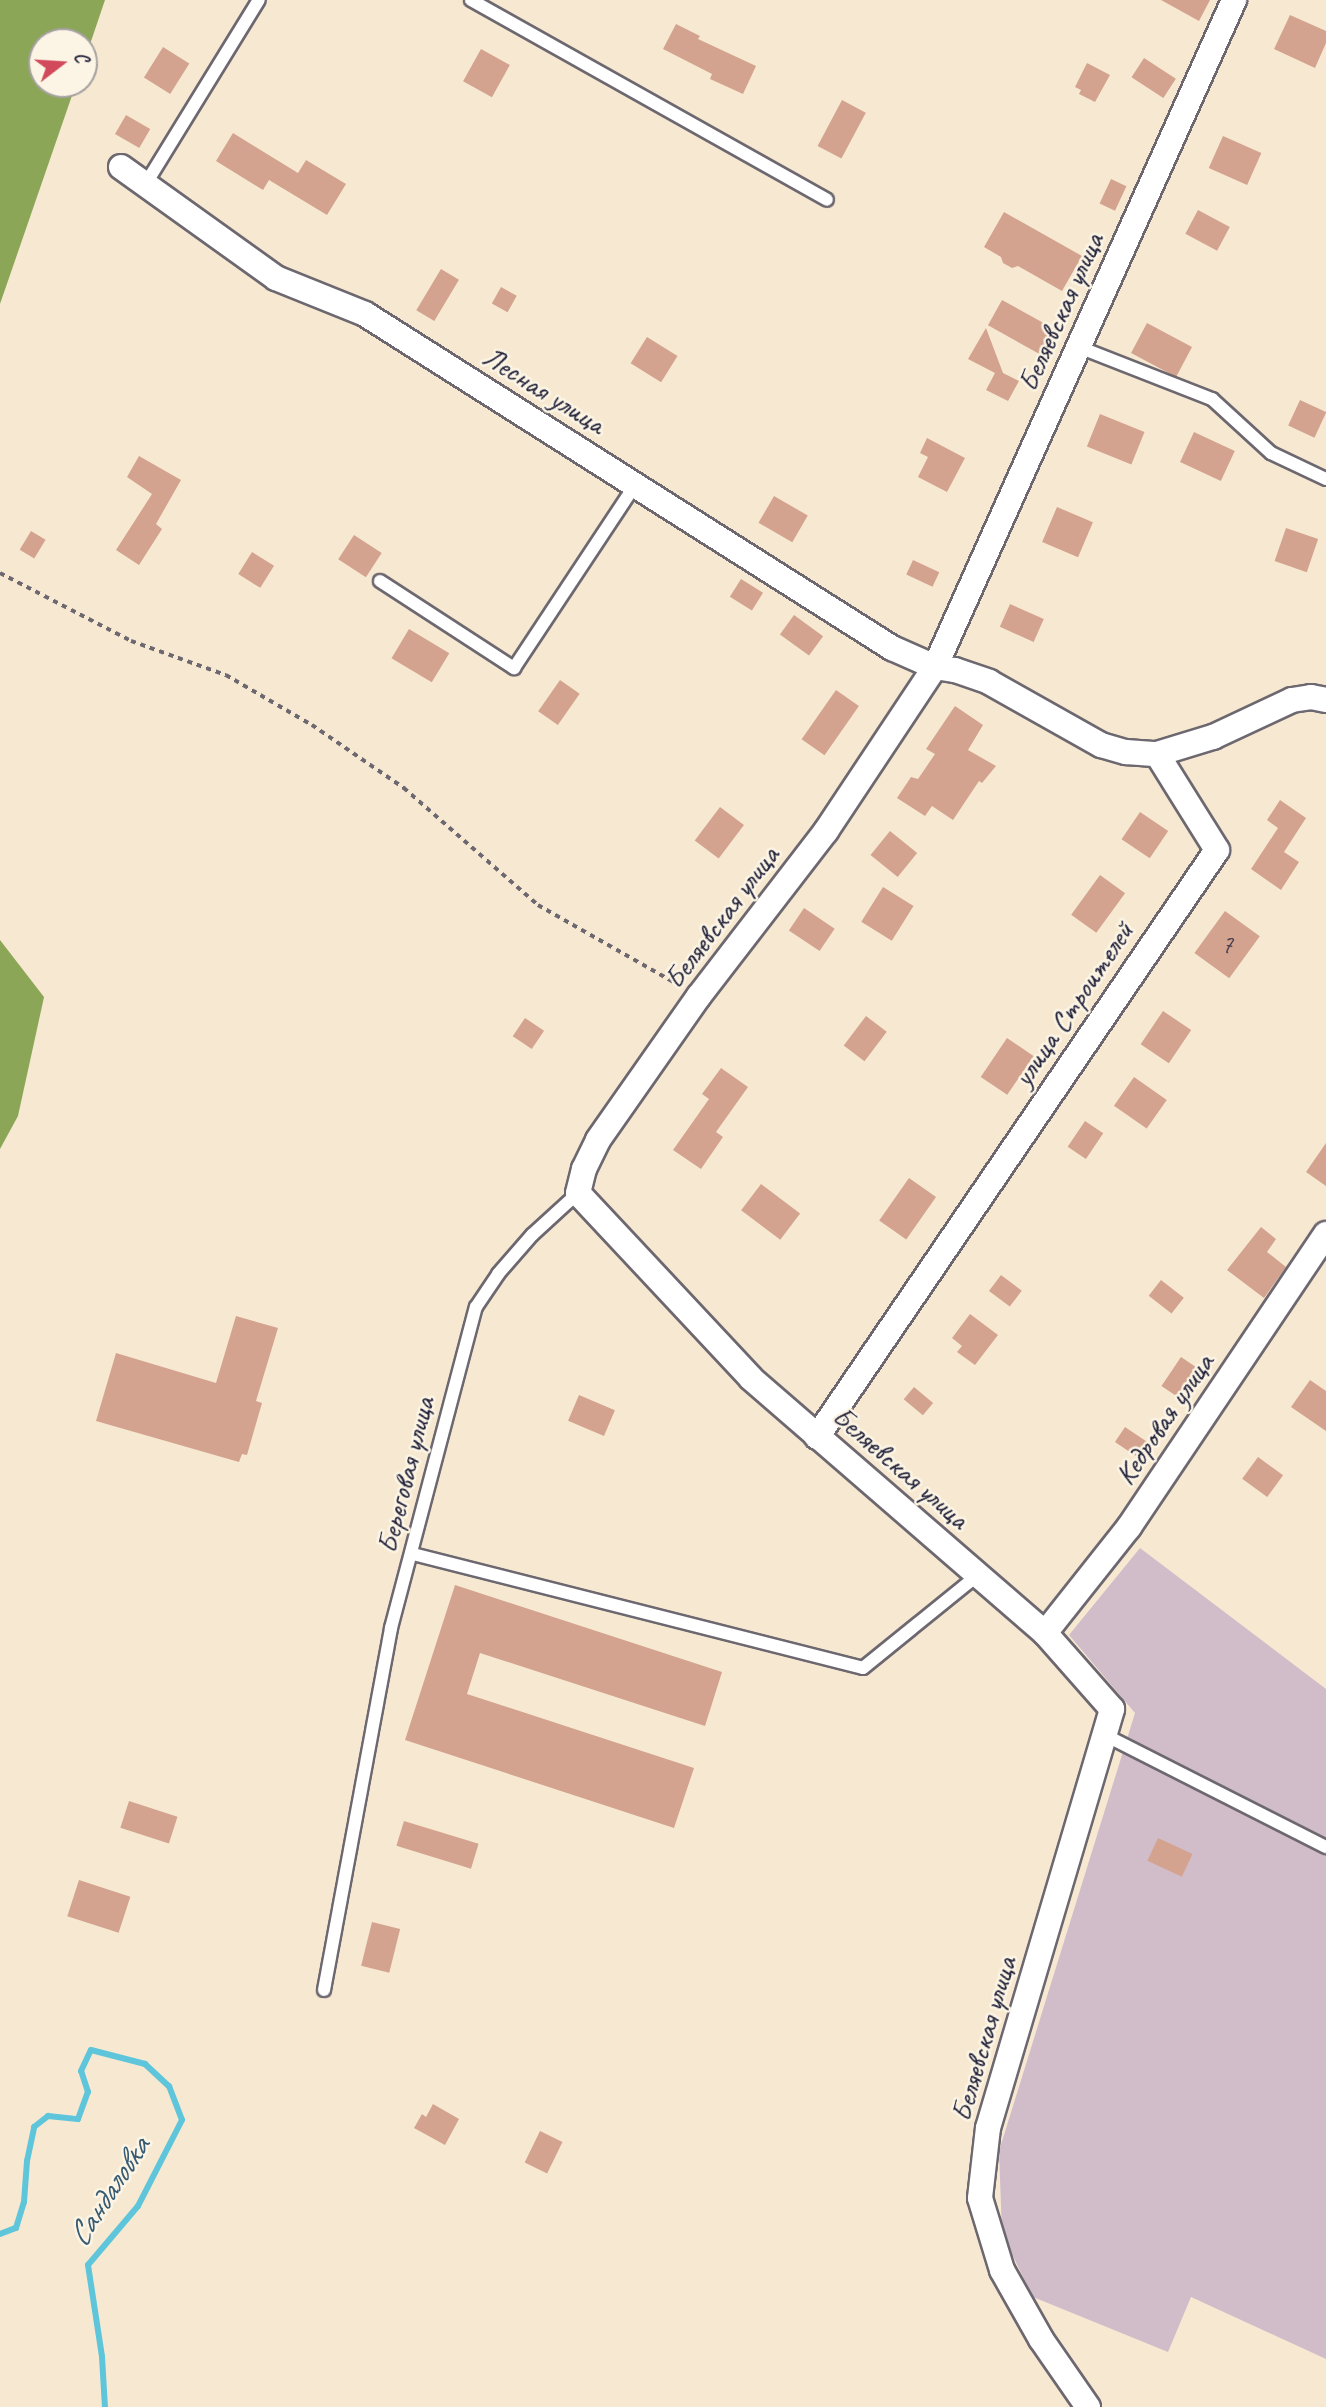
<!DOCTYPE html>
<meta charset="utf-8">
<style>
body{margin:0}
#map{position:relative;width:1326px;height:2407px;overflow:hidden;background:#f7e9d1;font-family:Caveat,sans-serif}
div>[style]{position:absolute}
.industrial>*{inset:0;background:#d1bdc9}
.forest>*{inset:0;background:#8ca658}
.stream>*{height:6px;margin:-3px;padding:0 3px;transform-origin:3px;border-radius:3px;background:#5ec5db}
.building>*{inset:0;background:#d3a38f;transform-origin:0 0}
.path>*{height:3.5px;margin-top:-1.75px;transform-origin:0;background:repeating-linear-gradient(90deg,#6d6870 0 5px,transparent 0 10px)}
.roads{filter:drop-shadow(2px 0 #6d6870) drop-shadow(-2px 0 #6d6870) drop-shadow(0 2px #6d6870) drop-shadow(0 -2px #6d6870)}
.lane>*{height:12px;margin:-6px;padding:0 6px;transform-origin:6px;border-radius:6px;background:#fff}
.street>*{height:24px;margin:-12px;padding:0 12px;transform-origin:12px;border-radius:12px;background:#fff}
span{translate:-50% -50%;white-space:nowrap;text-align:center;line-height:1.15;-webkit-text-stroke:5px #fcf5e5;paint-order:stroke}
.number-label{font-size:26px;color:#4e4250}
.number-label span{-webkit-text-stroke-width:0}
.street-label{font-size:30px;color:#22223b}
.water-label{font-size:32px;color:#375b73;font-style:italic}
.north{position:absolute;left:28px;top:28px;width:70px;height:70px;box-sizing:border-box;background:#fcf5e5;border:2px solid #a5a1a1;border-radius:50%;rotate:73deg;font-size:19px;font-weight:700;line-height:28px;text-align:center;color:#22223b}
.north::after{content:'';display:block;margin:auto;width:24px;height:32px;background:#d1495b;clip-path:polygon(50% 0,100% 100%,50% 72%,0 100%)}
</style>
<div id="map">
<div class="industrial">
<i style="clip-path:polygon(1140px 1548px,1326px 1689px,1326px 2359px,1191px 2297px,1168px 2352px,1033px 2297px,1002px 2234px,999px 2151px,1135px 1713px,1069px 1635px)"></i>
</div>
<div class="forest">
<i style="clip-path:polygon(0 0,105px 0,84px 62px,84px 42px,42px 42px,42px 84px,76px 84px,0 304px)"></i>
<i style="clip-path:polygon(0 940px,44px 997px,18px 1116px,0 1149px)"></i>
</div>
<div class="stream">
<i style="left:0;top:2234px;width:17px;rotate:-21deg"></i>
<i style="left:16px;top:2228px;width:27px;rotate:-73deg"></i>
<i style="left:24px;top:2202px;width:41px;rotate:-85.8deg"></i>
<i style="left:27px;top:2161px;width:35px;rotate:-78deg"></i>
<i style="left:34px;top:2127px;width:18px;rotate:-38deg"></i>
<i style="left:48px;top:2116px;width:30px;rotate:6deg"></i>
<i style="left:78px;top:2119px;width:29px;rotate:-70deg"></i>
<i style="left:88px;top:2092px;width:22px;rotate:-108deg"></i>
<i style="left:81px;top:2071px;width:23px;rotate:-65deg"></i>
<i style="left:91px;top:2050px;width:56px;rotate:14.5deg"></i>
<i style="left:145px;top:2064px;width:33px;rotate:43deg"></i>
<i style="left:169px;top:2086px;width:36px;rotate:69deg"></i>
<i style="left:182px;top:2120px;width:97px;rotate:117.1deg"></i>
<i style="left:138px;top:2206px;width:77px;rotate:130.3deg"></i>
<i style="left:88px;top:2265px;width:93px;rotate:81.3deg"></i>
<i style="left:102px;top:2357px;width:50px;rotate:86.6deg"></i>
</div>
<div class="building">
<i style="clip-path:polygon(1161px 0,1210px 0,1199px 21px)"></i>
<i style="clip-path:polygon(1290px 15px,1326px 31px,1326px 43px,1315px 68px,1274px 49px)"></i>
<i style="clip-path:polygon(676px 24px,700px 36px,698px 39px,756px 66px,743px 94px,710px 79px,712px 74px,663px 49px)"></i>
<i style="left:163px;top:47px;width:31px;height:36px;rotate:32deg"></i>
<i style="left:481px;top:49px;width:33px;height:37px;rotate:29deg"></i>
<i style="left:1144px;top:58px;width:38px;height:23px;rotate:33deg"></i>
<i style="clip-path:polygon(1087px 63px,1110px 75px,1095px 102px,1079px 94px,1081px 90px,1075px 87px)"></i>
<i style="left:842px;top:100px;width:27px;height:52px;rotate:28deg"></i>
<i style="left:126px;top:115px;width:28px;height:22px;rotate:30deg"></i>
<i style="clip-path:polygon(233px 133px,298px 173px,306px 160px,346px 184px,327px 215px,269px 180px,263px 190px,216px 161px)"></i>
<i style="left:1223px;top:136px;width:42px;height:35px;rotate:24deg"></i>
<i style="left:1111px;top:179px;width:17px;height:27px;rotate:25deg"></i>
<i style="left:1198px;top:210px;width:36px;height:27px;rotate:28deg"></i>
<i style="clip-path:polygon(1004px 212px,1082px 256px,1062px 291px,1018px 266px,1012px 268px,1003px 263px,1001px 257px,984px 247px)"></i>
<i style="left:441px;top:269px;width:21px;height:48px;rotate:31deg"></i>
<i style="left:501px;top:287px;width:18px;height:19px;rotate:29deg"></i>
<i style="left:1002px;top:300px;width:62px;height:29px;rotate:29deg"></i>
<i style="left:1147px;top:323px;width:51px;height:34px;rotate:28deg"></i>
<i style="clip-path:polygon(986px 328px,1003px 373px,1019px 381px,1008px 401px,986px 390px,995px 373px,968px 359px)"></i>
<i style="left:647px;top:337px;width:36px;height:31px;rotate:32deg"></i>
<i style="left:1300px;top:400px;width:29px;height:28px;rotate:25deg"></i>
<i style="left:1100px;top:414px;width:48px;height:35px;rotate:22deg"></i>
<i style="left:1194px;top:432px;width:45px;height:33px;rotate:25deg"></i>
<i style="clip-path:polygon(927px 438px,965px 458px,947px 492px,918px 477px,928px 457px,920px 453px)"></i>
<i style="clip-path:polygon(139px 456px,181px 480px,156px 524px,162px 529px,139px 565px,116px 550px,152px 494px,127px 477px)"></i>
<i style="left:774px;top:496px;width:39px;height:31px;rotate:30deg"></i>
<i style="left:1057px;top:507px;width:39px;height:38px;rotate:23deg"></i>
<i style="left:1286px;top:528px;width:34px;height:35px;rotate:19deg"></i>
<i style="left:31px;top:531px;width:17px;height:22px;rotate:31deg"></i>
<i style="left:354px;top:535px;width:33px;height:29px;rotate:33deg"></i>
<i style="left:252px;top:552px;width:26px;height:26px;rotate:32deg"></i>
<i style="left:913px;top:560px;width:29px;height:16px;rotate:25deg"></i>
<i style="left:741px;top:579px;width:26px;height:21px;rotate:32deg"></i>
<i style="left:1010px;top:604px;width:37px;height:25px;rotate:24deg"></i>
<i style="left:794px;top:615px;width:36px;height:24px;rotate:36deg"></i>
<i style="left:409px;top:629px;width:47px;height:34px;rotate:31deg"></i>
<i style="left:560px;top:680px;width:24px;height:38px;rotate:35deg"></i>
<i style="left:836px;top:690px;width:28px;height:60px;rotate:35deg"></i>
<i style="clip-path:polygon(955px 706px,983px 725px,968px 750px,996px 766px,982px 783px,979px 781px,953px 820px,932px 806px,925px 816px,897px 798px,911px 777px,918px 779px,935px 754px,926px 749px)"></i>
<i style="clip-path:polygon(1280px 800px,1306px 818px,1284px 852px,1299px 862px,1281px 890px,1251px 869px,1278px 828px,1267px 820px)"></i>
<i style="left:720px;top:807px;width:30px;height:42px;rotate:37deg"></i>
<i style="left:1140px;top:812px;width:34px;height:33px;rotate:34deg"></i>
<i style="left:890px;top:831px;width:35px;height:31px;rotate:39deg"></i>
<i style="left:1100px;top:875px;width:31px;height:49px;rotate:36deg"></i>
<i style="left:883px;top:887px;width:36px;height:41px;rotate:32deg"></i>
<i style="left:804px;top:908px;width:37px;height:27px;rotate:34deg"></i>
<i style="left:1225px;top:911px;width:43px;height:52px;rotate:36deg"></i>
<i style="left:1163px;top:1011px;width:34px;height:40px;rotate:34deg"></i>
<i style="left:866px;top:1016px;width:26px;height:37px;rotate:37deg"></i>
<i style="left:525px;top:1018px;width:23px;height:22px;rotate:34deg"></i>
<i style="left:1007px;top:1038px;width:32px;height:47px;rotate:34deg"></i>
<i style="clip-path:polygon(721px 1068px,748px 1087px,716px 1132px,723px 1137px,701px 1169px,673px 1150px,709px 1099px,702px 1094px)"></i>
<i style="left:1134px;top:1077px;width:40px;height:35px;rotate:35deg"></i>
<i style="left:1085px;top:1121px;width:22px;height:31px;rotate:34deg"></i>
<i style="clip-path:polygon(1326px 1143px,1326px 1186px,1306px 1172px)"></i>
<i style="left:909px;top:1178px;width:33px;height:52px;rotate:35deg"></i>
<i style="left:761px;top:1184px;width:49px;height:33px;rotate:37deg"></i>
<i style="clip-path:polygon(1261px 1227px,1276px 1239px,1267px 1252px,1286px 1267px,1264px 1298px,1227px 1270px)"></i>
<i style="left:1001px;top:1275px;width:26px;height:20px;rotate:37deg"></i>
<i style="left:1161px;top:1280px;width:29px;height:20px;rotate:38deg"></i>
<i style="clip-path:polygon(970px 1314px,998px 1335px,975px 1365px,957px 1352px,962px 1346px,952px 1338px)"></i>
<i style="clip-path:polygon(236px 1316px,278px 1328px,256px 1401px,262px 1403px,247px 1455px,242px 1454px,239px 1462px,96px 1421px,116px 1353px,216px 1383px)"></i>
<i style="left:1181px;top:1357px;width:27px;height:35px;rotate:34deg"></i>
<i style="clip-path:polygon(1310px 1380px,1326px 1391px,1326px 1431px,1291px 1407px)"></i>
<i style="left:914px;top:1387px;width:25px;height:16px;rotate:40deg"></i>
<i style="left:579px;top:1395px;width:39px;height:28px;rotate:23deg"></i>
<i style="left:1125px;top:1427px;width:34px;height:18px;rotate:34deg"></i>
<i style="left:1258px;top:1457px;width:31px;height:27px;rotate:36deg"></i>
<i style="clip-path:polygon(455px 1585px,722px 1672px,705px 1726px,480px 1653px,467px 1694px,694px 1768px,674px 1828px,405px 1740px)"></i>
<i style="left:129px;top:1801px;width:51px;height:28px;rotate:18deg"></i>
<i style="left:404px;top:1821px;width:78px;height:26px;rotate:17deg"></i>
<i style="left:1158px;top:1838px;width:38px;height:25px;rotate:25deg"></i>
<i style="left:79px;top:1880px;width:54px;height:38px;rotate:18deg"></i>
<i style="left:372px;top:1922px;width:29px;height:45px;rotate:14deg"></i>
<i style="clip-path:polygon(433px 2104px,459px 2119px,445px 2145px,414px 2128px,422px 2114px,426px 2117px)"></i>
<i style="left:540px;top:2131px;width:25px;height:35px;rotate:26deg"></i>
</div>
<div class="path">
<i style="left:0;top:573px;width:148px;rotate:27.4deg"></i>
<i style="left:131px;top:641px;width:101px;rotate:19.7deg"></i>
<i style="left:226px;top:675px;width:99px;rotate:30.2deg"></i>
<i style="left:312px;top:725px;width:112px;rotate:34.4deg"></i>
<i style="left:404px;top:788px;width:178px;rotate:41.1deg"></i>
<i style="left:538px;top:905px;width:162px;rotate:29.6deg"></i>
</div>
<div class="roads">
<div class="lane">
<i style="left:471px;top:0;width:408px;rotate:29.3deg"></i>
<i style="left:145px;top:185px;width:217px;rotate:-58.4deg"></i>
<i style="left:1079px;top:347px;width:143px;rotate:21.4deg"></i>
<i style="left:1212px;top:399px;width:80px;rotate:42.5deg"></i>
<i style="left:1271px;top:453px;width:61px;rotate:25.3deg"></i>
<i style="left:380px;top:581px;width:160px;rotate:33deg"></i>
<i style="left:514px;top:668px;width:219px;rotate:-56.5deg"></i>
<i style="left:413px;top:1554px;width:464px;rotate:14.2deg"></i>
<i style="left:863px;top:1668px;width:148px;rotate:-39deg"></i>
<i style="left:1105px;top:1735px;width:248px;rotate:26.9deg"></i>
<i style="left:324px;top:1990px;width:368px;rotate:-79.5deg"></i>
<i style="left:391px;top:1628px;width:332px;rotate:-75.2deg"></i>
<i style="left:476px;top:1307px;width:40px;rotate:-56deg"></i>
<i style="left:498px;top:1274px;width:52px;rotate:-48.9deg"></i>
<i style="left:532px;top:1235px;width:62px;rotate:-42.4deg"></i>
</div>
<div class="street">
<i style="left:121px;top:167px;width:191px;rotate:35.6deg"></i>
<i style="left:276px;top:278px;width:96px;rotate:22deg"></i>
<i style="left:365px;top:314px;width:624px;rotate:32.37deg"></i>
<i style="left:892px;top:648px;width:47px;rotate:23.8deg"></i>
<i style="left:935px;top:667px;width:20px;rotate:9deg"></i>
<i style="left:955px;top:670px;width:36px;rotate:19deg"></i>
<i style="left:989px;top:682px;width:129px;rotate:29.4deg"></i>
<i style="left:1101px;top:745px;width:26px;rotate:16deg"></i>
<i style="left:1126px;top:752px;width:31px;rotate:4deg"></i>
<i style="left:1157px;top:754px;width:59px;rotate:-16.9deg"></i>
<i style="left:1213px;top:737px;width:87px;rotate:-25.1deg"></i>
<i style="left:1292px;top:700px;width:19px;rotate:-9deg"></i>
<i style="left:1311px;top:697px;width:15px;rotate:11deg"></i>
<i style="left:817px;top:1437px;width:710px;rotate:-55.73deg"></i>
<i style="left:1217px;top:850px;width:113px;rotate:-122deg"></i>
<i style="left:1045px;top:1633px;width:135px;rotate:-51.6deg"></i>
<i style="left:1129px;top:1527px;width:353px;rotate:-56.1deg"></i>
<i style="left:1088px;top:2407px;width:83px;rotate:-124.7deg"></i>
<i style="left:1041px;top:2339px;width:79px;rotate:-119.5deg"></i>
<i style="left:1002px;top:2270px;width:75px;rotate:-107deg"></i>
<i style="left:980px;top:2198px;width:70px;rotate:-83.5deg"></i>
<i style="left:988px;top:2128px;width:437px;rotate:-73.5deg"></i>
<i style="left:1112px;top:1709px;width:101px;rotate:-131.4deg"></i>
<i style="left:1045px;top:1633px;width:389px;rotate:-139.1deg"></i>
<i style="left:751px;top:1378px;width:253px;rotate:-133.1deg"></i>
<i style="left:578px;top:1193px;width:25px;rotate:-76deg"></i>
<i style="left:584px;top:1169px;width:32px;rotate:-64deg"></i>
<i style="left:598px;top:1140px;width:176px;rotate:-55deg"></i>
<i style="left:699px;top:996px;width:208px;rotate:-52.4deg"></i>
<i style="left:826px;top:831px;width:197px;rotate:-56.4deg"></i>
<i style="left:935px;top:667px;width:731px;rotate:-65.85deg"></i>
</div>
</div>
<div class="number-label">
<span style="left:1227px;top:945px">7</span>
</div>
<div class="street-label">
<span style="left:1060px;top:312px;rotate:-66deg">Беляевская улица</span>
<span style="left:544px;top:390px;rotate:32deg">Лесная улица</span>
<span style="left:721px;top:917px;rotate:-53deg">Беляевская улица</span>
<span style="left:1073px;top:1004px;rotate:-56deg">улица Строителей</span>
<span style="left:1164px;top:1419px;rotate:-56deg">Кедровая улица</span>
<span style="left:901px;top:1467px;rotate:41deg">Беляевская улица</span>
<span style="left:405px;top:1475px;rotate:-76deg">Береговая улица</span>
<span style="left:983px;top:2039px;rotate:-74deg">Беляевская улица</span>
</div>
<div class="water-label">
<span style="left:109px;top:2192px;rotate:-57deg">Сандаловка</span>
</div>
<div class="north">С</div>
</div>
